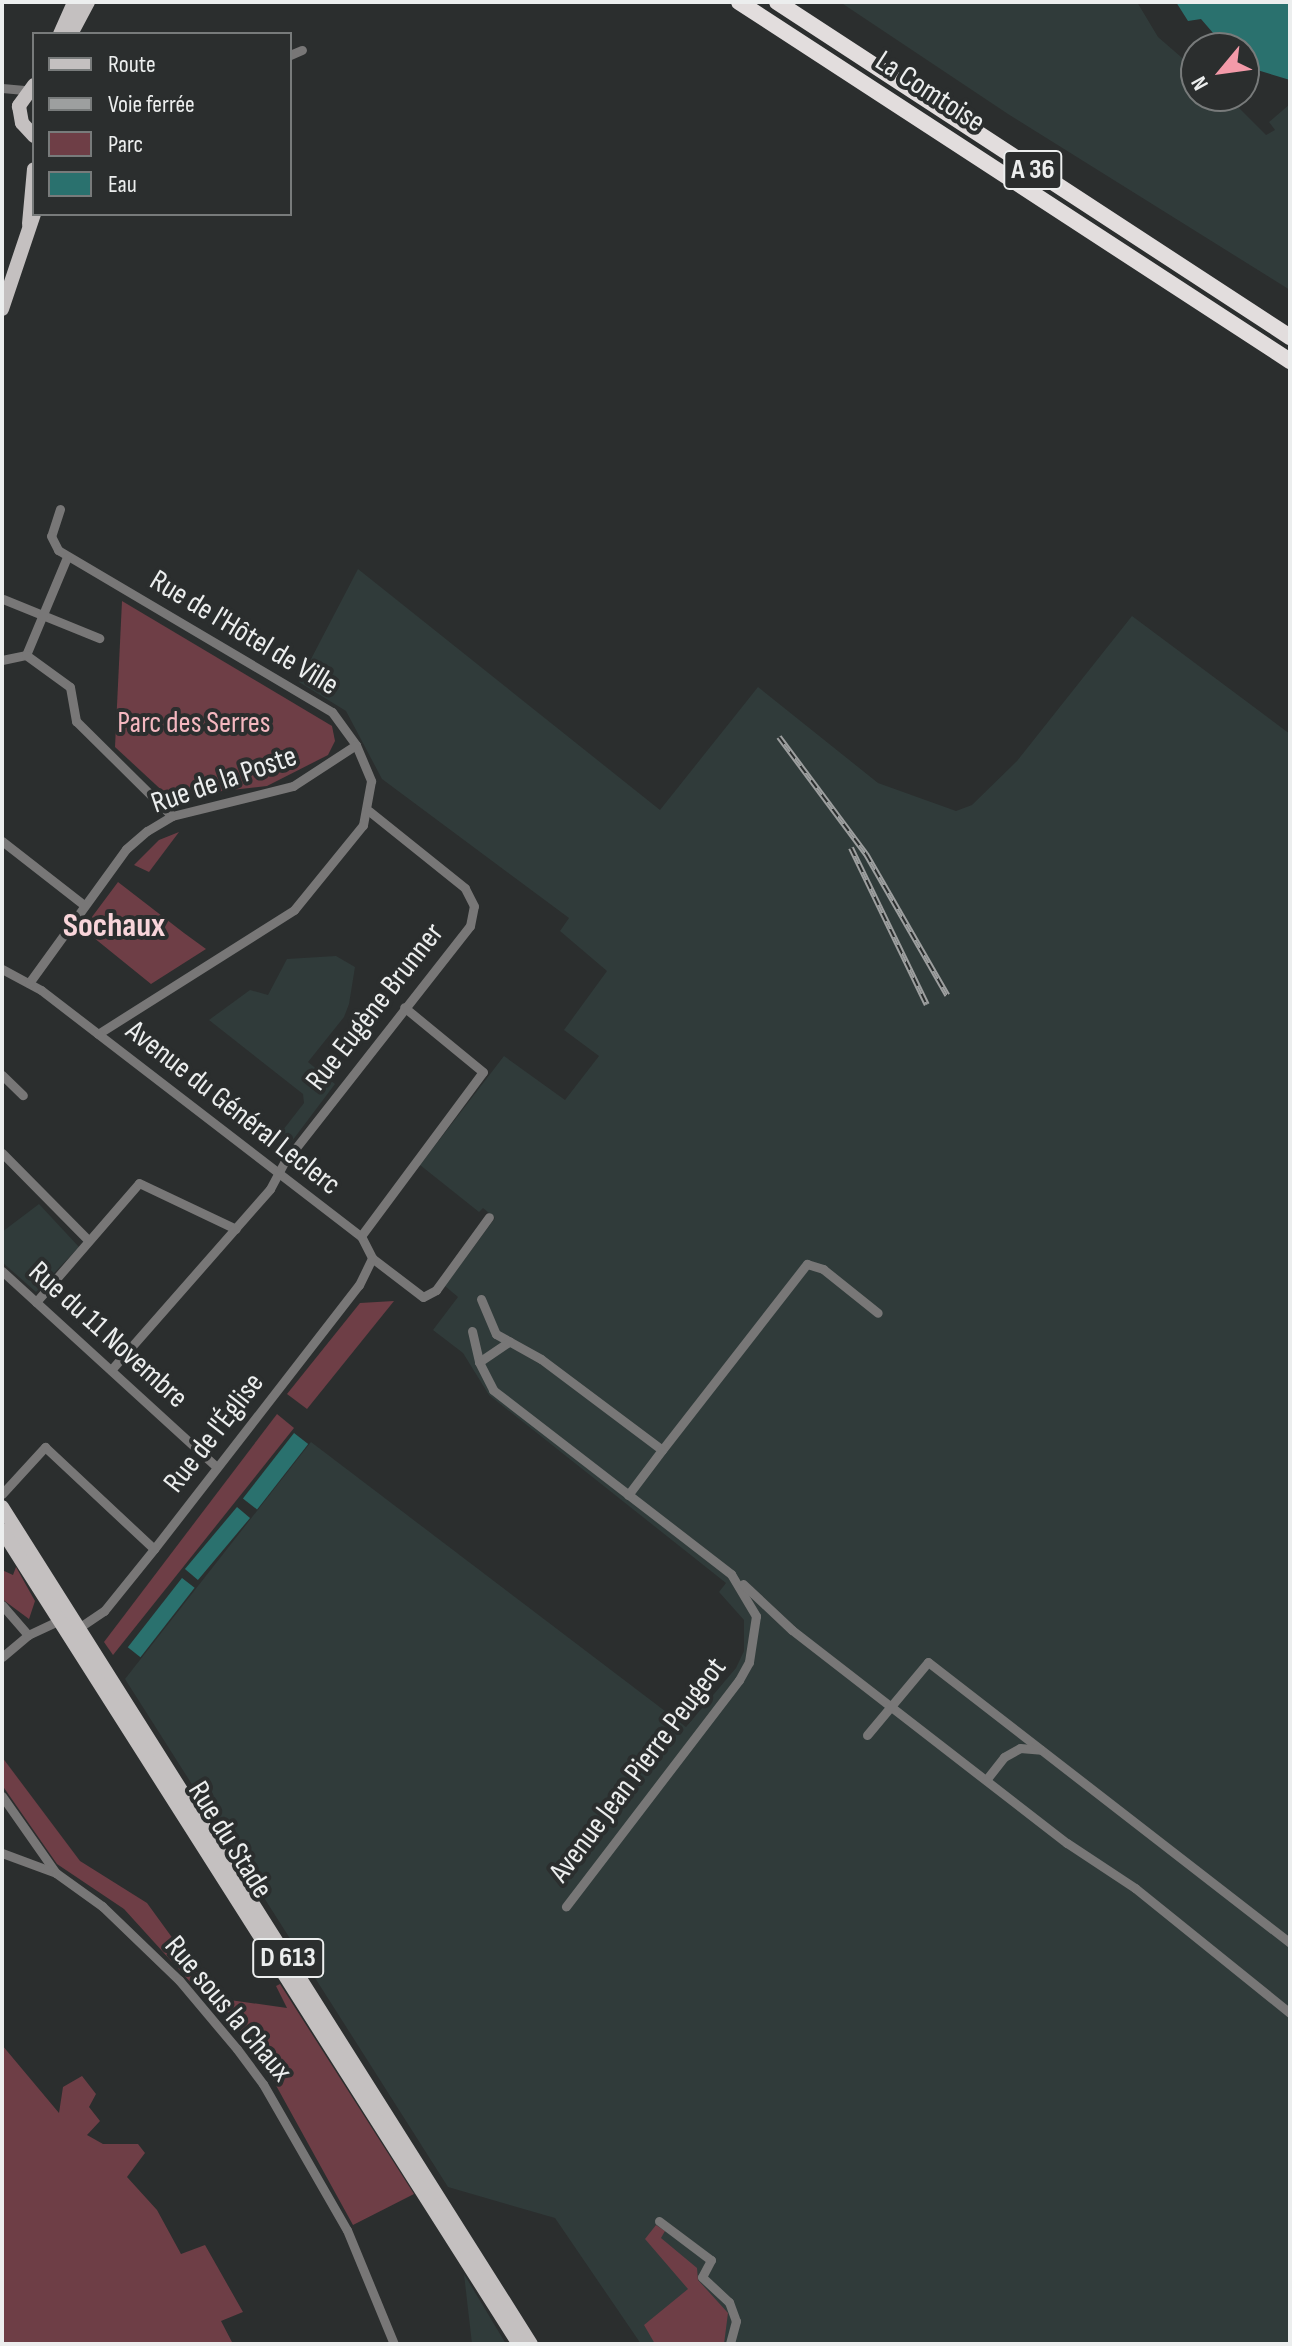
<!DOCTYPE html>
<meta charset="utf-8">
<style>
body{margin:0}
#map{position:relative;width:1292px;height:2346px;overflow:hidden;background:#2b2e2e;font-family:"Sofia Sans Condensed",sans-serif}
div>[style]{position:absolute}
.built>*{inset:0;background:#303b3a}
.green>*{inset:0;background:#6e3e46}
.water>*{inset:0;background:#2a716e;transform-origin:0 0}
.street>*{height:9px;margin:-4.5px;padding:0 4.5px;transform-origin:4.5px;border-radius:4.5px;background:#787777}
.primary>*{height:14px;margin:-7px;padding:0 7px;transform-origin:7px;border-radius:7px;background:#c4c0c0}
.highway>*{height:16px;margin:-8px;padding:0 8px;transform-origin:8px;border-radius:8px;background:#e2dddd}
.rail>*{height:6px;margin-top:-3px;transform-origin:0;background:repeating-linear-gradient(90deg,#2b2e2e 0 9px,#9d9f9f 0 18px);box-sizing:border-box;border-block:2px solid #9d9f9f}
span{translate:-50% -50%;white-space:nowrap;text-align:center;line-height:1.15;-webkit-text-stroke:8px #2b2e2e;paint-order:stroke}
.shield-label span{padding:2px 6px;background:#2b2e2e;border:2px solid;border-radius:6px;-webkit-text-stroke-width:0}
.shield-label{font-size:28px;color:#eceeee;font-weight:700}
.street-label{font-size:30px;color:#eceeee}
.park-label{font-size:30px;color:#f4b8c0}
.quarter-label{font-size:34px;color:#f9d5da;font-weight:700}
.frame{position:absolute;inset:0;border:4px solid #eceeee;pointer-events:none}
.legend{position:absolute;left:32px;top:32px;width:260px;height:184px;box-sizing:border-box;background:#2b2e2e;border:2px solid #787b7b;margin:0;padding:10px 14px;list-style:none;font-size:24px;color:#eceeee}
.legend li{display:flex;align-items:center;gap:16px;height:40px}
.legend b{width:40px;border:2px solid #787b7b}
.north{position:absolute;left:1180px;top:32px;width:80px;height:80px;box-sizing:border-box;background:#2b2e2e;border:2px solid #787b7b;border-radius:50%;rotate:241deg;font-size:22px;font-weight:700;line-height:32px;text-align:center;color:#eceeee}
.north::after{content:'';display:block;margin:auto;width:28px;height:36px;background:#f39aa9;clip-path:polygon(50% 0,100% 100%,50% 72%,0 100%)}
</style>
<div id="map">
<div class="built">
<i style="clip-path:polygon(840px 2px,1137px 2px,1158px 37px,1196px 70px,1196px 96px,1227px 96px,1266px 135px,1275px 130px,1269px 122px,1290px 104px,1290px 290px,1008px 114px)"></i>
<i style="clip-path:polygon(358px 569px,660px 810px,758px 687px,878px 783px,956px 811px,972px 805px,1017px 761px,1132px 616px,1290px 734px,1290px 2344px,641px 2344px,555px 2218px,448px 2187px,125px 1679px,311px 1442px,686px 1727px,736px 1668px,744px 1651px,744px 1620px,719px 1592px,726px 1583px,489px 1395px,463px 1353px,433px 1330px,458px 1297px,445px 1286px,495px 1218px,483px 1208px,479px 1212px,420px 1165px,504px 1056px,565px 1100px,599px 1056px,564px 1030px,607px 971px,560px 931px,569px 918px,382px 779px,346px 711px,299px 682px)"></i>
<i style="clip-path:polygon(336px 956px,355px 967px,349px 1004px,344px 1017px,308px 1062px,335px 1084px,280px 1157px,269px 1148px,304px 1103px,303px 1094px,209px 1020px,250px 990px,268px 995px,287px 959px)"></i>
<i style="clip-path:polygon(39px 1204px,79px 1247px,36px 1292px,2px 1262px,2px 1232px)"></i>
<i style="clip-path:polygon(464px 2274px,506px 2344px,472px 2344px)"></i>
</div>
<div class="green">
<i style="clip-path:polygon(122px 601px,332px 726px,335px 741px,328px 755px,267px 786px,169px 797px,115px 747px)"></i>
<i style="clip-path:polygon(179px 832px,149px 872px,134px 865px,159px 840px)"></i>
<i style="clip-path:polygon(118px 882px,184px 933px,206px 949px,151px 984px,83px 929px)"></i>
<i style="clip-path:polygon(394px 1301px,307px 1409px,287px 1394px,360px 1303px)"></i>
<i style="clip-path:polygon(277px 1414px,294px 1428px,113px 1655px,104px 1642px)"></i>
<i style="clip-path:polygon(16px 1567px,35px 1601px,29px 1619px,2px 1599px,2px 1570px,13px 1575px)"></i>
<i style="clip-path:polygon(2px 1757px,80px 1861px,147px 1903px,216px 1998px,287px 2008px,276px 1986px,280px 1984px,414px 2194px,353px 2225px,262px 2060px,222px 2007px,213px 2007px,124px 1909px,57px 1864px,2px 1785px)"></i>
<i style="clip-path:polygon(2px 2045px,59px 2113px,63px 2087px,82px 2076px,96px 2094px,89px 2107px,100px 2121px,87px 2135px,103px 2144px,138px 2144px,145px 2153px,127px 2177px,157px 2210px,181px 2254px,205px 2245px,243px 2312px,221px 2321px,233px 2344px,2px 2344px)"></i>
<i style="clip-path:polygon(656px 2225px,665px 2231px,661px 2238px,697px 2268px,698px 2280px,728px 2313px,724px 2344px,655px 2344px,644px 2325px,688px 2289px,645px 2239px)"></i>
</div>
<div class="water">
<i style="clip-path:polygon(1176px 2px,1290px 2px,1290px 80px,1244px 66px,1244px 48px,1226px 48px,1201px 19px,1188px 21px)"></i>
<i style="left:294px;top:1433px;width:18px;height:83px;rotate:38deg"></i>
<i style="left:237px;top:1507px;width:17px;height:81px;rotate:40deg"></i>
<i style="left:182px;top:1578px;width:16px;height:88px;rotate:38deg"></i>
</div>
<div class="street">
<i style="left:290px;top:55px;width:13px;rotate:-23deg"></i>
<i style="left:2px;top:88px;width:25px;rotate:5deg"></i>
<i style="left:60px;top:509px;width:28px;rotate:108deg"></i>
<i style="left:51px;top:536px;width:16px;rotate:63deg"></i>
<i style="left:58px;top:550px;width:318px;rotate:30.6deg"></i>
<i style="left:332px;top:712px;width:41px;rotate:54deg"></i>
<i style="left:356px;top:745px;width:39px;rotate:67deg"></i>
<i style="left:371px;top:781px;width:45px;rotate:100.3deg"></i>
<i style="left:363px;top:825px;width:109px;rotate:129.1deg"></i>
<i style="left:294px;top:910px;width:232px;rotate:147.7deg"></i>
<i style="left:3px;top:599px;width:104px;rotate:22.1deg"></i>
<i style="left:26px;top:655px;width:106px;rotate:-67.3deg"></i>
<i style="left:2px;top:660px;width:25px;rotate:-12deg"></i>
<i style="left:26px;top:655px;width:54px;rotate:36deg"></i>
<i style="left:70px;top:687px;width:35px;rotate:80deg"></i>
<i style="left:76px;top:721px;width:135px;rotate:44.7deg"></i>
<i style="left:2px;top:841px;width:104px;rotate:38deg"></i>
<i style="left:2px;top:969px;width:44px;rotate:28.3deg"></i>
<i style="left:41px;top:990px;width:404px;rotate:37.6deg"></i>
<i style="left:361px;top:1236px;width:25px;rotate:63deg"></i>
<i style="left:372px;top:1258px;width:64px;rotate:37.4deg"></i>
<i style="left:423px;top:1297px;width:15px;rotate:-28deg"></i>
<i style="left:436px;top:1290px;width:90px;rotate:-54deg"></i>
<i style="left:29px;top:983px;width:165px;rotate:-54.1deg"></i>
<i style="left:126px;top:849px;width:28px;rotate:-41deg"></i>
<i style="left:147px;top:831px;width:29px;rotate:-31deg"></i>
<i style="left:172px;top:816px;width:125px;rotate:-13.9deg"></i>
<i style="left:293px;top:786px;width:75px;rotate:-33.1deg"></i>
<i style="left:2px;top:1075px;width:29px;rotate:44deg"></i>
<i style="left:2px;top:1153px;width:122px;rotate:45.3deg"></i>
<i style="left:361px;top:1236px;width:204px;rotate:-53.4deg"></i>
<i style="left:483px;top:1072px;width:102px;rotate:-140.6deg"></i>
<i style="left:2px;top:1271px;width:291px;rotate:42.4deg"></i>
<i style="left:481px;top:1299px;width:38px;rotate:67deg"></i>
<i style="left:496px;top:1334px;width:51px;rotate:29.1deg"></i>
<i style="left:541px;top:1359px;width:151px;rotate:36.9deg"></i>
<i style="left:662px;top:1450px;width:236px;rotate:-52.1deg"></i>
<i style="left:807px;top:1264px;width:17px;rotate:17deg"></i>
<i style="left:823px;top:1269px;width:70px;rotate:38.7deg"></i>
<i style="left:36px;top:1302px;width:157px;rotate:-49.1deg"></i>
<i style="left:139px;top:1183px;width:107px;rotate:25.4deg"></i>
<i style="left:472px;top:1331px;width:32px;rotate:77deg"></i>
<i style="left:479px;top:1362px;width:31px;rotate:63deg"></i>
<i style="left:493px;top:1390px;width:301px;rotate:37.7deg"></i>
<i style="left:731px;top:1574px;width:49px;rotate:59.2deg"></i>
<i style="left:756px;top:1616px;width:47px;rotate:98.7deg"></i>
<i style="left:749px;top:1662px;width:21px;rotate:119deg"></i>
<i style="left:739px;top:1680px;width:285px;rotate:127.4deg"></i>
<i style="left:479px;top:1362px;width:37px;rotate:-34deg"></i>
<i style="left:111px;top:1370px;width:241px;rotate:-48.7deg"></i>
<i style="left:270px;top:1189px;width:30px;rotate:-62deg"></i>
<i style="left:284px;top:1163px;width:301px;rotate:-51.9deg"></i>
<i style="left:470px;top:926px;width:20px;rotate:-79deg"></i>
<i style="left:474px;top:906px;width:20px;rotate:-117deg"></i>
<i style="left:465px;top:888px;width:123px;rotate:-141.3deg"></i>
<i style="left:2px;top:1494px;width:64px;rotate:-47.5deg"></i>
<i style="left:45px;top:1447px;width:149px;rotate:43.1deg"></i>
<i style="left:628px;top:1495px;width:56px;rotate:-52.9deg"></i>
<i style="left:743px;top:1584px;width:67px;rotate:43.2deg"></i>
<i style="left:792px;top:1630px;width:348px;rotate:37.8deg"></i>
<i style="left:1067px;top:1843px;width:82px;rotate:33.5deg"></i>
<i style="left:1135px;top:1888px;width:199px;rotate:38.9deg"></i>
<i style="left:2px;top:1605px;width:40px;rotate:49deg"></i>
<i style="left:80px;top:1627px;width:29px;rotate:-34deg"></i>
<i style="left:104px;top:1611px;width:80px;rotate:-51.1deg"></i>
<i style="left:154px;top:1549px;width:334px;rotate:-52.2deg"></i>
<i style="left:359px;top:1285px;width:30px;rotate:-64deg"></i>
<i style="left:2px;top:1657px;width:34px;rotate:-40deg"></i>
<i style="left:28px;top:1635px;width:38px;rotate:-25deg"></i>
<i style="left:867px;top:1735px;width:95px;rotate:-50.1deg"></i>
<i style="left:928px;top:1662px;width:458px;rotate:37.8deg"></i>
<i style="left:986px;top:1780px;width:29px;rotate:-52deg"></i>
<i style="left:1004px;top:1757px;width:18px;rotate:-29deg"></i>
<i style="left:1020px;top:1748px;width:21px;rotate:5deg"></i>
<i style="left:2px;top:1796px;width:94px;rotate:55deg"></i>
<i style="left:2px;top:1853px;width:58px;rotate:20.3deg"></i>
<i style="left:56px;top:1873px;width:57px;rotate:35.7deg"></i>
<i style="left:102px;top:1906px;width:107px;rotate:43.9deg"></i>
<i style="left:179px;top:1980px;width:90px;rotate:50deg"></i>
<i style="left:237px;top:2049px;width:44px;rotate:53.4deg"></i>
<i style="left:263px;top:2084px;width:168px;rotate:60.1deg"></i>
<i style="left:347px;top:2230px;width:123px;rotate:67.6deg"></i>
<i style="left:659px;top:2221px;width:65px;rotate:36.9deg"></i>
<i style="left:711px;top:2260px;width:19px;rotate:118deg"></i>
<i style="left:702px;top:2277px;width:37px;rotate:43deg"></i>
<i style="left:729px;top:2302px;width:20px;rotate:70deg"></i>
<i style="left:736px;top:2321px;width:24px;rotate:105deg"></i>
</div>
<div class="primary">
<i style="left:60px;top:34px;width:35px;rotate:-66deg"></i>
<i style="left:71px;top:34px;width:36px;rotate:-62deg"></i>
<i style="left:34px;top:85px;width:26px;rotate:126deg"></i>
<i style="left:19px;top:106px;width:17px;rotate:80deg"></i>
<i style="left:22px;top:123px;width:18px;rotate:47deg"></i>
<i style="left:29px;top:224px;width:55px;rotate:-84.8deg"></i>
<i style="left:2px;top:309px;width:100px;rotate:-71.4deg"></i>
<i style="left:2px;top:1507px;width:990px;rotate:57.71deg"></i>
<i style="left:2px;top:1530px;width:964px;rotate:57.58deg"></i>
</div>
<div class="highway">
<i style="left:739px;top:2px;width:658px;rotate:33.09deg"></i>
<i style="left:777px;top:2px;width:613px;rotate:33.15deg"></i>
</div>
<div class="rail">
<i style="left:779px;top:737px;width:146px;rotate:53.4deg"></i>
<i style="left:866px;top:854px;width:163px;rotate:60.1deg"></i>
<i style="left:851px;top:848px;width:174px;rotate:64.2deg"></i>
</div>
<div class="shield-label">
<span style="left:1033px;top:170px">A 36</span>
<span style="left:288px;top:1958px">D 613</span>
</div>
<div class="street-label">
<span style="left:930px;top:92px;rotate:33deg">La Comtoise</span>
<span style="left:244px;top:633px;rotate:31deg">Rue de l'Hôtel de Ville</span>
<span style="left:224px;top:780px;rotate:-19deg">Rue de la Poste</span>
<span style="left:375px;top:1007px;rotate:-52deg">Rue Eugène Brunner</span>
<span style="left:233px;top:1108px;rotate:38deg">Avenue du Général Leclerc</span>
<span style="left:108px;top:1335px;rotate:42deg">Rue du 11 Novembre</span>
<span style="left:214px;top:1433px;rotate:-52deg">Rue de l'Église</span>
<span style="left:638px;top:1770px;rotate:-53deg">Avenue Jean Pierre Peugeot</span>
<span style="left:230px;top:1840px;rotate:58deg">Rue du Stade</span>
<span style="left:228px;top:2009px;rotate:50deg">Rue sous la Chaux</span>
</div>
<div class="park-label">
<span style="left:194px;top:723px">Parc des Serres</span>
</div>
<div class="quarter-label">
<span style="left:114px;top:926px">Sochaux</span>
</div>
<div class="frame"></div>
<ul class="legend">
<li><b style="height:10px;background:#c4c0c0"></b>Route</li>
<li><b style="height:10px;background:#9d9f9f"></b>Voie ferrée</li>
<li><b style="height:22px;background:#6e3e46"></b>Parc</li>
<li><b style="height:22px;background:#2a716e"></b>Eau</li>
</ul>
<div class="north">N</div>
</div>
